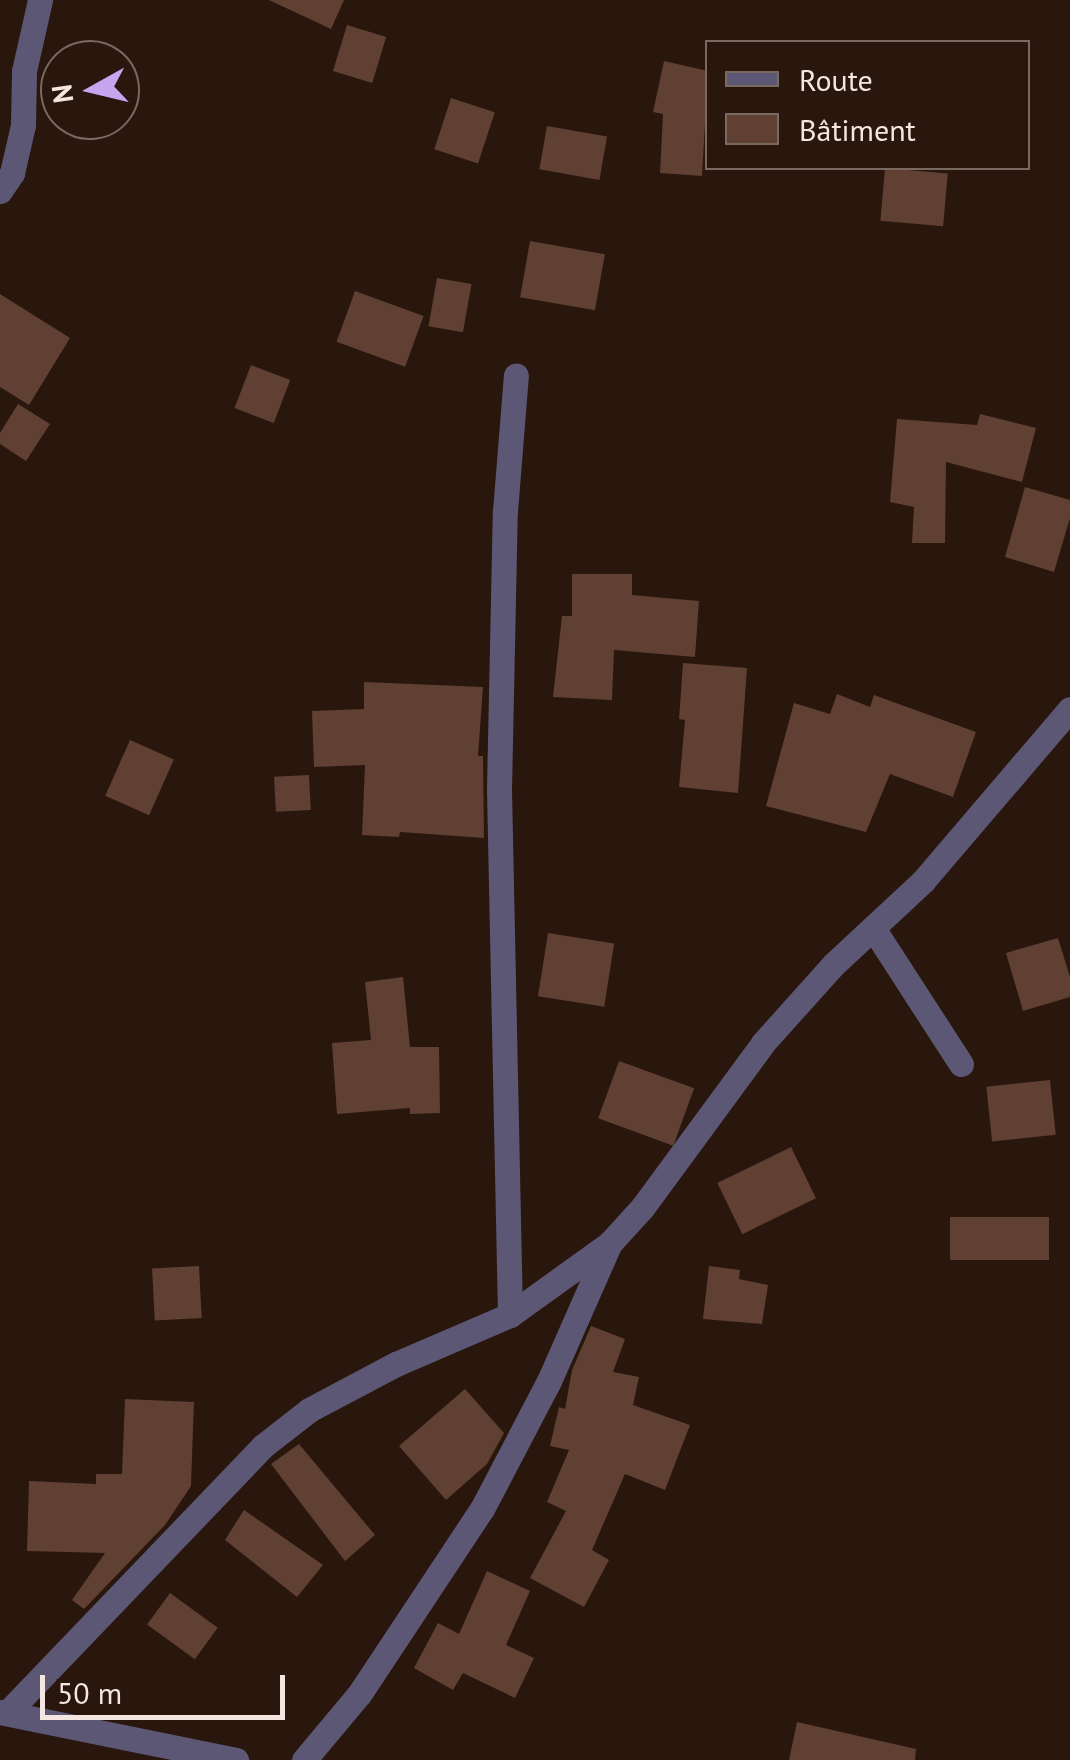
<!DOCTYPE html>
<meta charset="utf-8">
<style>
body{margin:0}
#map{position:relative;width:1070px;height:1760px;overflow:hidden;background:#29160d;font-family:"PT Sans",sans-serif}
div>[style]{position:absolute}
.building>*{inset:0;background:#5f4032;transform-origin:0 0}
.street>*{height:25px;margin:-12.5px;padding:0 12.5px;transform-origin:12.5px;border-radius:12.5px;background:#5d5776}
span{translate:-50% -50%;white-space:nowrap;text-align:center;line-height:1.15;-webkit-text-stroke:8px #29160d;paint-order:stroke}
.legend{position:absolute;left:705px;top:40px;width:325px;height:130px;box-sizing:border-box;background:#29160d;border:2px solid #7a6961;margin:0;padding:12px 18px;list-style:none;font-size:30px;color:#f4e6e0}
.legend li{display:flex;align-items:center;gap:20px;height:50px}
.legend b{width:50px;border:2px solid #7a6961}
.north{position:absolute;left:40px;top:40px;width:100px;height:100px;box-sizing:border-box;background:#29160d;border:2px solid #7a6961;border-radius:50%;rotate:262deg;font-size:28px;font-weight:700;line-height:40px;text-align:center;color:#f4e6e0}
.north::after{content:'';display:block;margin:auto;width:35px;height:45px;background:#c7a6ef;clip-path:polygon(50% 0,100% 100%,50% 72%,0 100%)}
.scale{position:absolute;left:40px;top:1675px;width:245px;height:45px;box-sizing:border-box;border:5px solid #f4e6e0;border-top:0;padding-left:12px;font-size:30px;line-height:35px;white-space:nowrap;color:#f4e6e0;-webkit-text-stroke:8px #29160d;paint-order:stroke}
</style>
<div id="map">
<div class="building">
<i style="clip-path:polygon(269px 0,344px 0,331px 29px)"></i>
<i style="left:347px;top:25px;width:41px;height:48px;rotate:17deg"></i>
<i style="clip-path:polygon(664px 61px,708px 71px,702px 176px,660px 173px,663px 114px,653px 112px)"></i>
<i style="left:451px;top:98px;width:46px;height:54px;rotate:18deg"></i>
<i style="left:547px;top:126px;width:61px;height:44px;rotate:10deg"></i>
<i style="left:885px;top:168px;width:63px;height:53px;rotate:5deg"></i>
<i style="left:530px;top:241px;width:76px;height:57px;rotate:10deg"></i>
<i style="left:437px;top:278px;width:35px;height:49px;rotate:10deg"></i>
<i style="left:355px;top:291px;width:73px;height:54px;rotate:20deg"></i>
<i style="clip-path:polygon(0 294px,70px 338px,29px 405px,0 387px)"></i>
<i style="left:251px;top:365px;width:42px;height:46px;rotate:21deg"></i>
<i style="clip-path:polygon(18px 404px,50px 424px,26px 461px,0 444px,0 433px)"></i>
<i style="clip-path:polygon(980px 414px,1036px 428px,1022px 482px,946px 462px,945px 543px,912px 543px,914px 507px,890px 502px,897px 419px,977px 425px)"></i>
<i style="clip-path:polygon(1025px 487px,1070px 500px,1070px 518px,1054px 572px,1005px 557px)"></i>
<i style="clip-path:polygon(572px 574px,632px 574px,632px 595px,699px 601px,695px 657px,614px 650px,612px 700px,553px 697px,562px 616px,572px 616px)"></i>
<i style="clip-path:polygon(683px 663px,747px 668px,738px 793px,679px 787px,685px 720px,679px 719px)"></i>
<i style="clip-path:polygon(364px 682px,483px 687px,478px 756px,483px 756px,484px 838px,400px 832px,399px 837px,362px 835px,365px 765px,314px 767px,312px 711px,364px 709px)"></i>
<i style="clip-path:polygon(837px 694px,870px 707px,874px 695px,976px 732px,953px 797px,890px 774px,866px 832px,766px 806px,794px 703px,830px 714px)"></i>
<i style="left:130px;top:740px;width:48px;height:61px;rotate:24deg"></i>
<i style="left:309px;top:775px;width:35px;height:35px;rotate:87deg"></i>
<i style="left:548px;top:933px;width:67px;height:64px;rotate:9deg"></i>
<i style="clip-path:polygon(1058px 938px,1070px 977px,1070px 997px,1023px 1011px,1006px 953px)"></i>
<i style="clip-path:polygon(403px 977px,410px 1047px,439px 1047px,440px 1113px,410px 1114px,410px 1108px,337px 1114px,332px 1043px,371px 1040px,365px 982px)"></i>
<i style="left:619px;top:1061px;width:80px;height:61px;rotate:20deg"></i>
<i style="left:1050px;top:1080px;width:55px;height:64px;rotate:84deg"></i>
<i style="left:791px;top:1147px;width:57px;height:82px;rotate:64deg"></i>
<i style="left:950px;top:1217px;width:99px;height:43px"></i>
<i style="left:199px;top:1266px;width:52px;height:47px;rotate:87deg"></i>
<i style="clip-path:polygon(709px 1266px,740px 1270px,739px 1279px,768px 1285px,762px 1324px,703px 1319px)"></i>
<i style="clip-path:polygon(591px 1326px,625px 1339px,613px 1372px,639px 1377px,633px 1405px,690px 1425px,665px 1490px,625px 1474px,592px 1550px,609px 1560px,584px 1607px,530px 1578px,566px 1511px,547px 1502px,569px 1450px,550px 1446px,559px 1407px,565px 1409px,572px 1370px)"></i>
<i style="clip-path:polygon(465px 1389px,504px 1433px,487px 1464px,446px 1500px,399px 1446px)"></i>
<i style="clip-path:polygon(125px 1399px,194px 1402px,191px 1486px,165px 1525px,84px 1609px,72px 1600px,105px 1553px,27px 1551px,29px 1481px,96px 1484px,96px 1474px,122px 1474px)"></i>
<i style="clip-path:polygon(299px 1444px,375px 1535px,345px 1561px,271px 1464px)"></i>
<i style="clip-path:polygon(244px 1510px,323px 1565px,297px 1597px,225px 1540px)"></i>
<i style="clip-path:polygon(487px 1571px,530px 1591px,506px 1645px,534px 1658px,515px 1698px,463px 1673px,453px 1690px,414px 1668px,438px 1623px,459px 1634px)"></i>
<i style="left:170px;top:1593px;width:59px;height:39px;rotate:36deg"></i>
<i style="clip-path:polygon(797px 1722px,916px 1749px,915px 1760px,789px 1760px)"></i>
</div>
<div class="street">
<i style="left:0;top:191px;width:22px;rotate:-56deg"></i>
<i style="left:12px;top:173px;width:49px;rotate:-77.1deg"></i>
<i style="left:23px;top:125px;width:54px;rotate:-88.9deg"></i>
<i style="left:24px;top:71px;width:73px;rotate:-77.3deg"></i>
<i style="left:873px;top:928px;width:162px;rotate:57.1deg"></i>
<i style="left:510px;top:1315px;width:526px;rotate:-91.2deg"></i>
<i style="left:499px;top:789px;width:278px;rotate:-88.8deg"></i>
<i style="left:505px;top:511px;width:136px;rotate:-85.4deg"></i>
<i style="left:0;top:1712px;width:241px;rotate:11.5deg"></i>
<i style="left:7px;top:1713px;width:370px;rotate:-46.2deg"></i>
<i style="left:263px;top:1446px;width:58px;rotate:-38deg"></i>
<i style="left:309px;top:1410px;width:98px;rotate:-27.9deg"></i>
<i style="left:396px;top:1364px;width:124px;rotate:-23.3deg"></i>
<i style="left:510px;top:1315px;width:118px;rotate:-35.7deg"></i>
<i style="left:304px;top:1760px;width:87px;rotate:-50.1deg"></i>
<i style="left:360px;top:1693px;width:221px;rotate:-56.5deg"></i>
<i style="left:482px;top:1509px;width:144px;rotate:-62.4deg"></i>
<i style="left:549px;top:1381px;width:151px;rotate:-66.2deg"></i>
<i style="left:610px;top:1243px;width:47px;rotate:-47.6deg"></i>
<i style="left:642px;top:1208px;width:205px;rotate:-53.7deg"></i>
<i style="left:763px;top:1043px;width:106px;rotate:-48.1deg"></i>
<i style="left:834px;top:964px;width:122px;rotate:-43deg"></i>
<i style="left:923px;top:881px;width:226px;rotate:-49.5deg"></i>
</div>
<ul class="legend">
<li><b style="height:12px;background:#5d5776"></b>Route</li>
<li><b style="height:28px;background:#5f4032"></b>Bâtiment</li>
</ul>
<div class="north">N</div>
<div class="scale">50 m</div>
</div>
